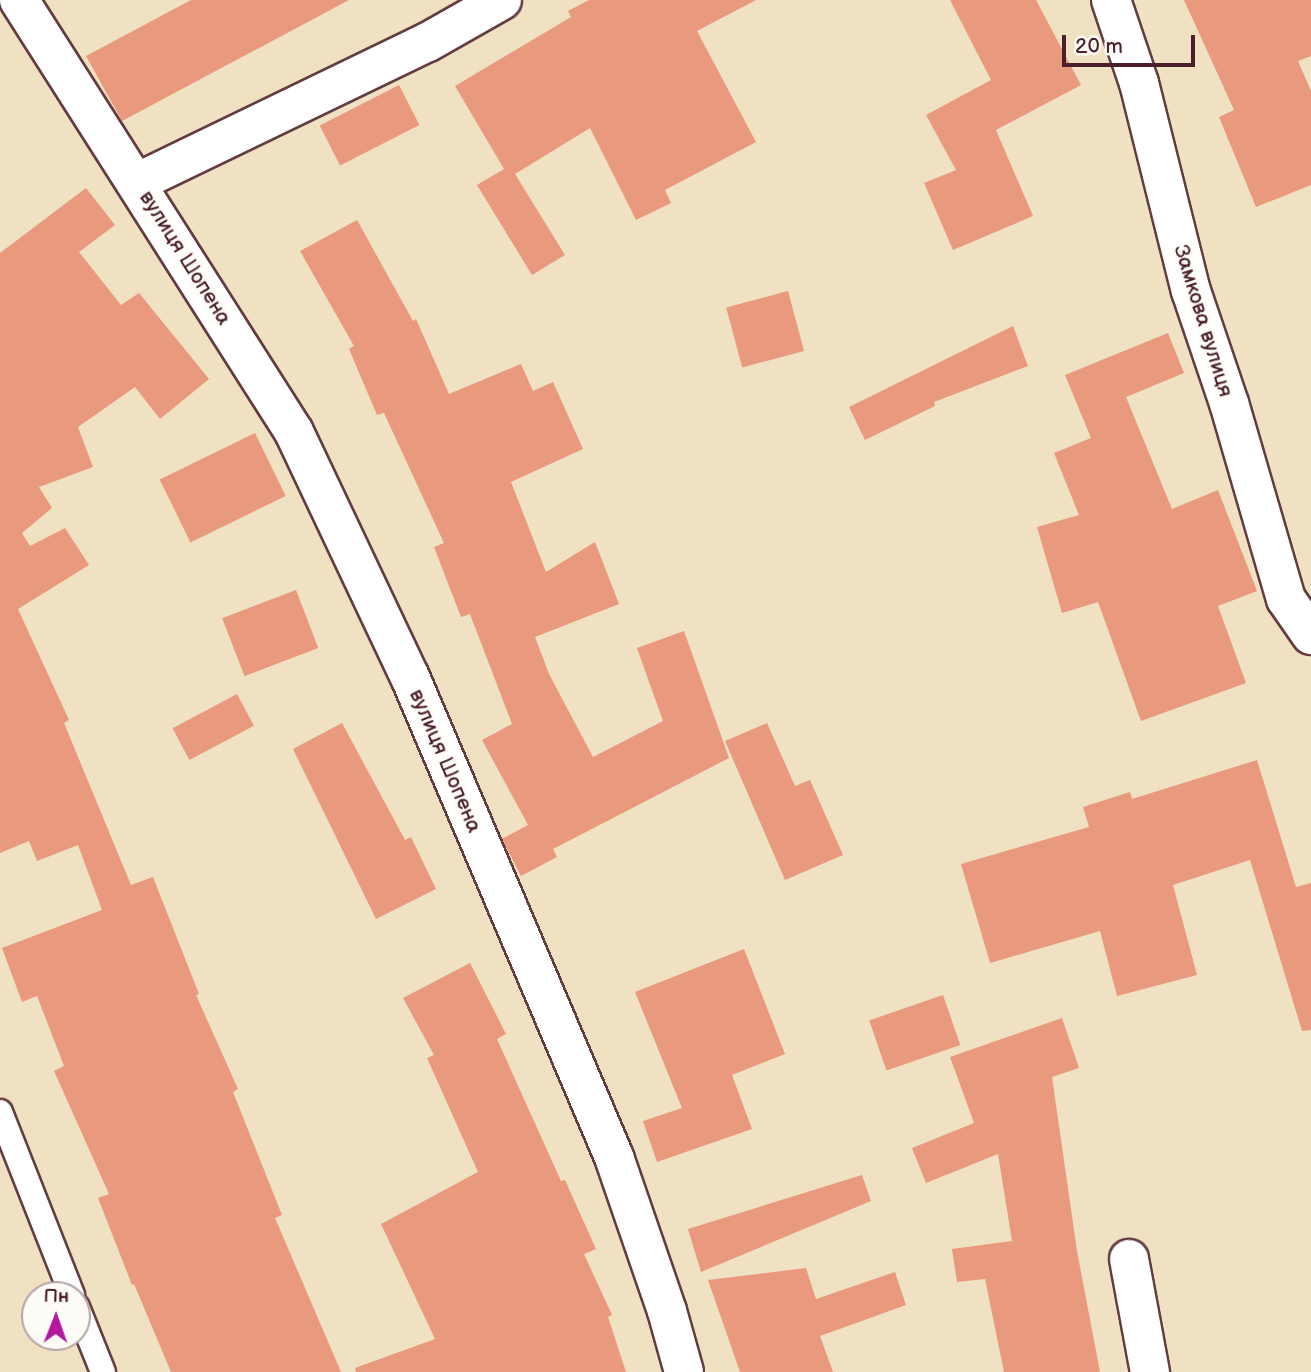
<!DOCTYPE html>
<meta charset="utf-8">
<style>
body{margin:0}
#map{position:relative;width:1311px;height:1372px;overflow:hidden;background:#efe1c1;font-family:"Balsamiq Sans",sans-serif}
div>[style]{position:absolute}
.building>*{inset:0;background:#e8997e;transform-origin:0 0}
.roads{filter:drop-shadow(2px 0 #633c42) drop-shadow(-2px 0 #633c42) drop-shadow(0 2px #633c42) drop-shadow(0 -2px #633c42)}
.lane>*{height:24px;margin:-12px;padding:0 12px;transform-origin:12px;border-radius:12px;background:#fff}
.street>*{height:38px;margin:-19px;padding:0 19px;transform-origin:19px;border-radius:19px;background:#fff}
span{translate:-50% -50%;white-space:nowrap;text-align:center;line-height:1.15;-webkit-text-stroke:7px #fdfcf7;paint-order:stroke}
.street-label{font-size:21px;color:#4a1f2b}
.north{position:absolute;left:21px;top:1281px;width:70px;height:70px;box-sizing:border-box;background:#fdfcf7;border:2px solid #b5a4a5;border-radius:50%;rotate:1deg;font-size:19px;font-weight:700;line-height:28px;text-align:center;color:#4a1f2b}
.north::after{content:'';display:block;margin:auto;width:24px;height:32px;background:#b5179e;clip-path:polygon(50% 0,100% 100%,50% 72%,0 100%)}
.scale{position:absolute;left:1062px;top:35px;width:133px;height:32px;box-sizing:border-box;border:4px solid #4a1f2b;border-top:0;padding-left:9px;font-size:21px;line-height:24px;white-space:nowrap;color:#4a1f2b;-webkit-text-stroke:5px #fdfcf7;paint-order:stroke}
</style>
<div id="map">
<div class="building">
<i style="clip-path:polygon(191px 0,349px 0,122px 121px,86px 56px)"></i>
<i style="clip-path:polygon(589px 0,756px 0,697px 31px,756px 142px,665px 190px,671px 203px,636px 220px,590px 128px,515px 174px,565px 255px,532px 275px,477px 185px,504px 169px,455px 86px,571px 17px,568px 11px)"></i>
<i style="clip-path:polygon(950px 0,1036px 0,1081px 85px,996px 130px,1033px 216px,953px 250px,924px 183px,956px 170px,926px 115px,991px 80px)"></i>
<i style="clip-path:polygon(1184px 0,1311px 0,1311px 56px,1298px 61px,1311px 91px,1311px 185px,1256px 207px,1219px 117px,1234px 110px)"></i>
<i style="left:399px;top:85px;width:45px;height:89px;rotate:63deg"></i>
<i style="clip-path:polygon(86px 188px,115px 225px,79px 252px,121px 305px,139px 293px,209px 379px,160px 419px,135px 387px,78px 427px,93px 467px,39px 487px,52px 508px,22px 533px,30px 546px,65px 528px,89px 565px,18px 609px,69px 720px,64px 723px,131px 885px,153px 877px,199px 994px,196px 995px,238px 1089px,233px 1092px,282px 1215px,275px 1218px,341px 1372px,171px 1372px,134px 1284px,132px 1285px,98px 1198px,109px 1194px,54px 1071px,64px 1066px,37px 996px,22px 1002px,2px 948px,102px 910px,78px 845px,37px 861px,29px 841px,0 853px,0 253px)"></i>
<i style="clip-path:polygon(357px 220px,413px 321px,416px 319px,449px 394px,521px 364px,533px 391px,553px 382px,583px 449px,511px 482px,546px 572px,595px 542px,619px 604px,535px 637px,549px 674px,593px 757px,663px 721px,637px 648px,684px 631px,729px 758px,553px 849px,557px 857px,521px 876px,502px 839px,528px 825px,482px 740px,512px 724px,470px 614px,461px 617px,434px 547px,444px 543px,384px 413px,377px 415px,349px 349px,354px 346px,300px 251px)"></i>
<i style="left:788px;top:291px;width:62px;height:64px;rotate:75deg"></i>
<i style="clip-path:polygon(1013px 326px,1028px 366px,934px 402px,935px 406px,865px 440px,849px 407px)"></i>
<i style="clip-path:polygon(1168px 333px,1184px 373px,1126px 397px,1172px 509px,1218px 490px,1257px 591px,1218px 606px,1246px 683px,1141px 721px,1098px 602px,1062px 613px,1037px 527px,1079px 515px,1054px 453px,1091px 438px,1065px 375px)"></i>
<i style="left:255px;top:433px;width:70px;height:106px;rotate:64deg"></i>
<i style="left:296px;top:590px;width:62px;height:79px;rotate:69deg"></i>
<i style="left:237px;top:694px;width:36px;height:73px;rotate:62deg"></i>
<i style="clip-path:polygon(342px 723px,405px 840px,411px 837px,436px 889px,376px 919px,293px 749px)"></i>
<i style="clip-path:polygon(767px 723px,795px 786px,810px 780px,843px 855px,785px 880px,725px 741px)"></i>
<i style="clip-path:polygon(1257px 760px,1296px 887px,1311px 883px,1311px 1030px,1302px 1031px,1250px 860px,1173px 885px,1197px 975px,1117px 996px,1100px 931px,990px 963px,961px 864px,1089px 827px,1083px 807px,1130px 792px,1132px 799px)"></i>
<i style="clip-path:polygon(744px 949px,785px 1054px,732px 1075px,752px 1129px,657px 1162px,643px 1121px,682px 1108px,635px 992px)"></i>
<i style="clip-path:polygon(470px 963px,506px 1034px,497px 1039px,561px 1181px,565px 1180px,596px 1249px,584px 1254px,612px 1315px,608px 1317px,626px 1372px,356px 1372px,355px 1368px,435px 1339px,381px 1224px,478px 1172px,427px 1058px,434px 1055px,403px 998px)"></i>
<i style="left:943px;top:995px;width:53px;height:78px;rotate:71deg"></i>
<i style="clip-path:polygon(1062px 1018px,1079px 1068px,1052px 1077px,1077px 1251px,1100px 1372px,1004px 1372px,985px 1279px,957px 1282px,952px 1249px,1012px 1241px,998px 1154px,926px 1183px,912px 1148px,974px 1123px,950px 1057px)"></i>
<i style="clip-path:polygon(862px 1175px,871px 1201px,701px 1272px,688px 1229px)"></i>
<i style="clip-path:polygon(806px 1268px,816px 1299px,895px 1272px,906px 1305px,820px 1336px,833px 1372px,740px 1372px,708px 1280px)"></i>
</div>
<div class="roads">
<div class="lane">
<i style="left:0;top:1112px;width:197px;rotate:68.5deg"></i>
<i style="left:77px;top:1307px;width:70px;rotate:68.2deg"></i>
</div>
<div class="street">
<i style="left:19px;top:0;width:512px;rotate:57.52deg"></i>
<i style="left:294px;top:432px;width:271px;rotate:64.7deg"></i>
<i style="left:410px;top:677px;width:522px;rotate:66.97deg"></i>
<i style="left:614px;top:1157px;width:163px;rotate:71deg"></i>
<i style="left:667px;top:1311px;width:63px;rotate:74.4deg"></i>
<i style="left:1111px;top:0;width:88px;rotate:71.4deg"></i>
<i style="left:1139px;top:83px;width:214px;rotate:76deg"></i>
<i style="left:1191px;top:291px;width:118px;rotate:71.3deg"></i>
<i style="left:1229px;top:403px;width:204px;rotate:73.8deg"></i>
<i style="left:1286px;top:599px;width:44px;rotate:55.2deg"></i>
<i style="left:138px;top:182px;width:322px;rotate:-25.8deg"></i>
<i style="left:428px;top:42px;width:85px;rotate:-29.6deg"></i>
<i style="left:1129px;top:1259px;width:115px;rotate:79.5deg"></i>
</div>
</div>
<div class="street-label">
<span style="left:185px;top:258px;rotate:58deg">вулиця Шопена</span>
<span style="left:1203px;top:321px;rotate:73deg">Замкова вулиця</span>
<span style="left:445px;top:761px;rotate:67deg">вулиця Шопена</span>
</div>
<div class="north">Пн</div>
<div class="scale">20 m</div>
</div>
